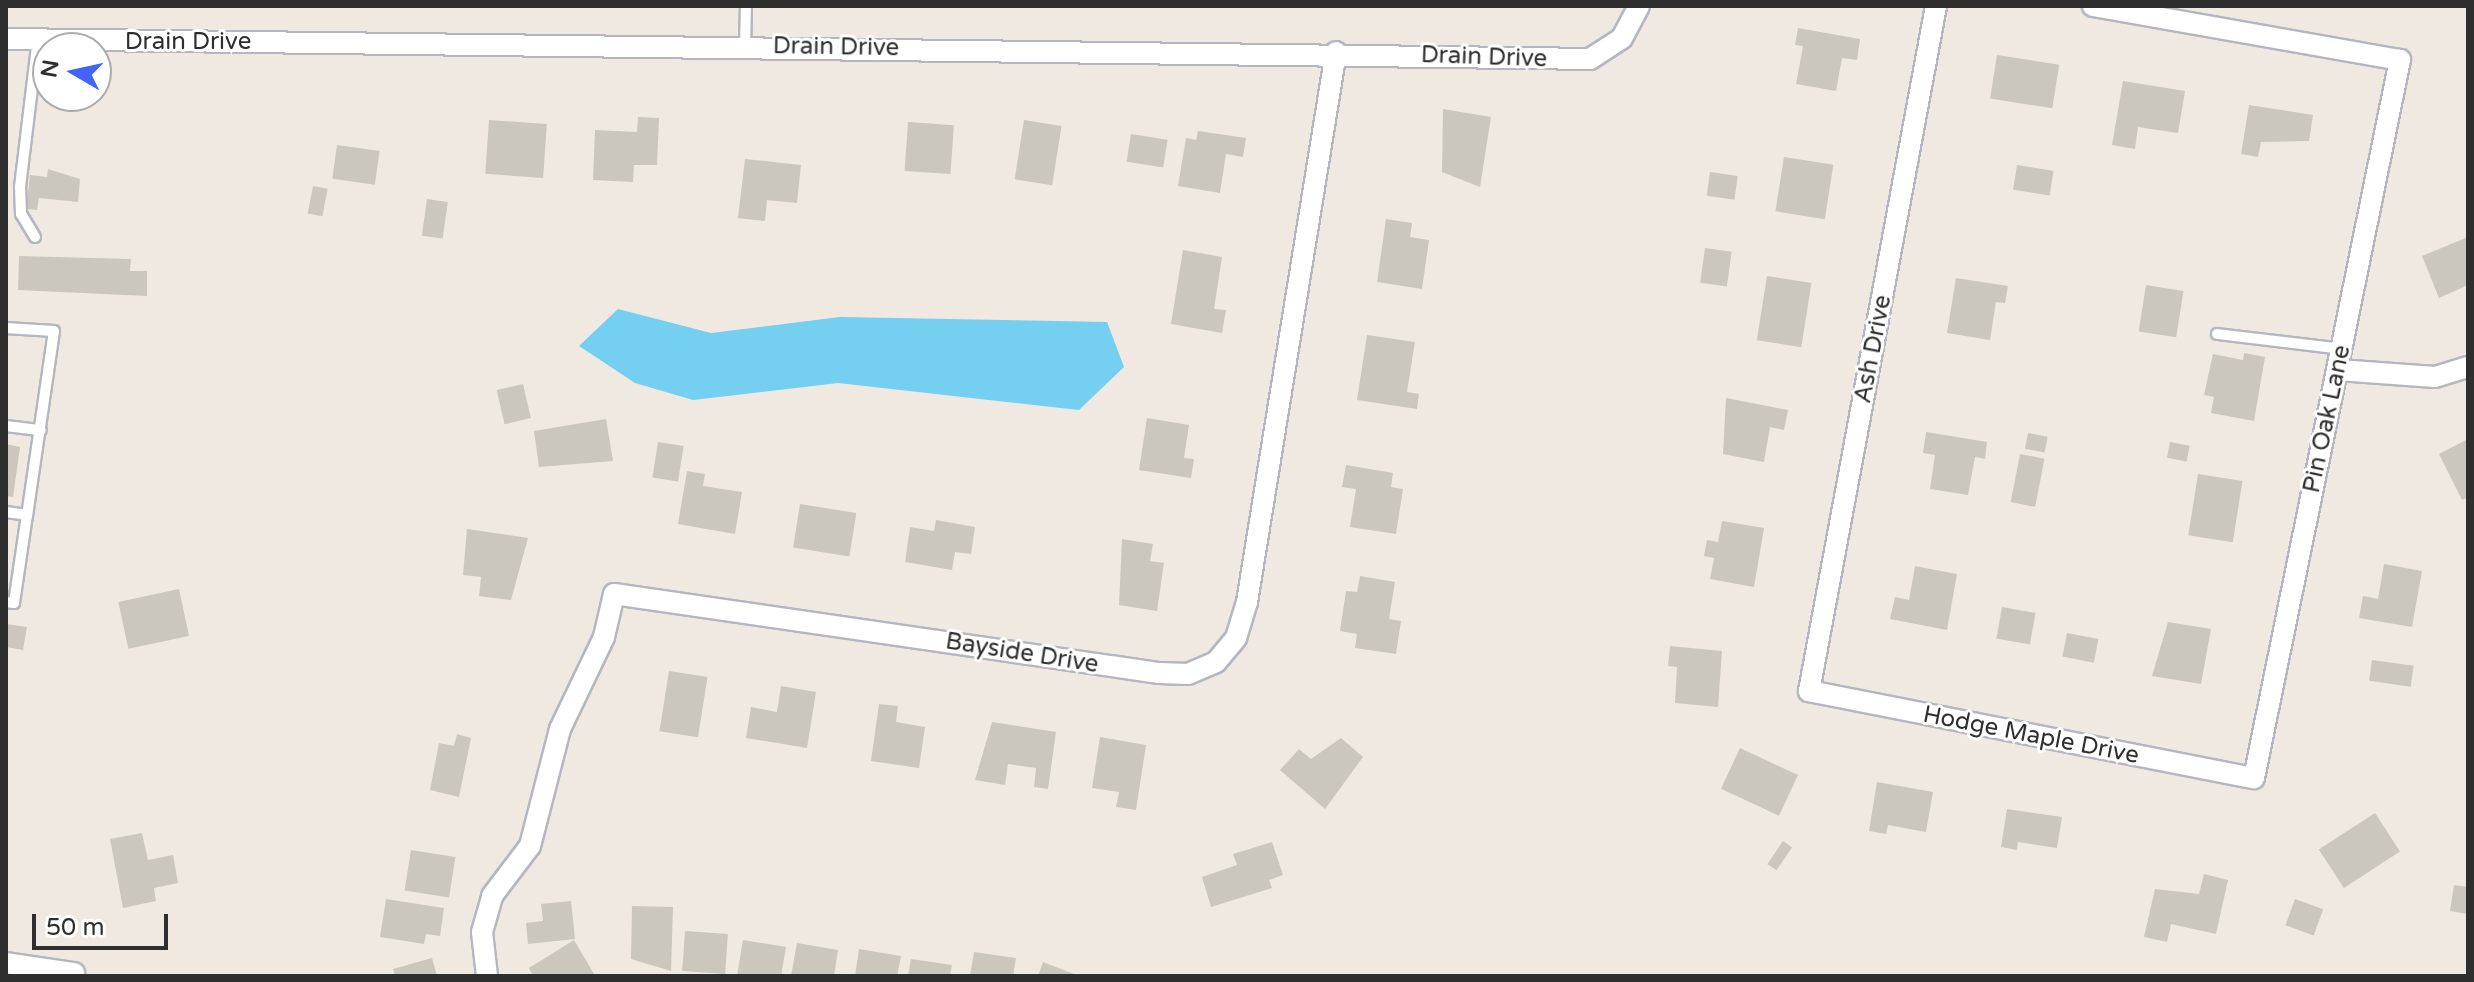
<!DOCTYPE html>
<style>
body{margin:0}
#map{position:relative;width:2474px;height:982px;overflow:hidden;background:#efe9e1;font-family:"Varela Round",sans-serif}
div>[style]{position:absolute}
.water>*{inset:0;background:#75cff0}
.building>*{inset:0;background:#cbc7bf;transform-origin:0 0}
.roads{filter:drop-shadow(2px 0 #b4b7c1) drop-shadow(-2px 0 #b4b7c1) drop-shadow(0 2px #b4b7c1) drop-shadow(0 -2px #b4b7c1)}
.lane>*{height:10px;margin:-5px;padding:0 5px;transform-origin:5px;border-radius:5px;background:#fff}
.street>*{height:20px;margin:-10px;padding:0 10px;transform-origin:10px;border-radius:10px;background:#fff}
span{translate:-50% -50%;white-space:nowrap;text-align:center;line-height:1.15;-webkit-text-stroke:6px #fff;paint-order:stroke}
.street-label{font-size:24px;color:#2e2e2e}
.frame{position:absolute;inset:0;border:8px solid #2e2e2e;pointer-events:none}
.north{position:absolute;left:32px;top:32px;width:80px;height:80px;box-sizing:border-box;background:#fff;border:2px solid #ababab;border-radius:50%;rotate:279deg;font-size:22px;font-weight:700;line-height:32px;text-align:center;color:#2e2e2e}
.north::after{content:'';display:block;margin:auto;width:28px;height:36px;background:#4264fb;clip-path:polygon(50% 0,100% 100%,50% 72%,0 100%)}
.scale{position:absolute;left:32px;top:914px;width:136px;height:36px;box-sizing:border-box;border:4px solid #2e2e2e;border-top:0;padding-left:10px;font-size:24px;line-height:28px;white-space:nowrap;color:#2e2e2e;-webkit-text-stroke:6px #fff;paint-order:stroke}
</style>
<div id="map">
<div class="water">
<i style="clip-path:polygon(618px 309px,711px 333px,840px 317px,1107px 322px,1124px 367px,1079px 410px,838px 383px,693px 400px,635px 383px,579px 346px)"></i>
</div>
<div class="building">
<i style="clip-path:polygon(1798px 28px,1860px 39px,1857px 60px,1842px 58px,1836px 91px,1796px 84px,1803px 46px,1795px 45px)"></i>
<i style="left:1997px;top:55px;width:63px;height:44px;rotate:9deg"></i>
<i style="clip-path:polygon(2123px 81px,2185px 91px,2178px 133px,2138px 127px,2135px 149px,2112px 145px)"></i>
<i style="clip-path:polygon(2249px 105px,2313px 115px,2309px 141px,2261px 142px,2258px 157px,2241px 154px)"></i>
<i style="clip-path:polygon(1443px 109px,1491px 117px,1480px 187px,1442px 172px)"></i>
<i style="clip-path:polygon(638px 117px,659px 118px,657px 165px,634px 165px,633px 182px,593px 180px,595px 130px,637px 132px)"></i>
<i style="left:489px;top:120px;width:58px;height:54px;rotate:4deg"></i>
<i style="left:1024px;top:120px;width:38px;height:60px;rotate:9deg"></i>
<i style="left:908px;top:122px;width:46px;height:49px;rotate:4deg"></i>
<i style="clip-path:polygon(1198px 131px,1246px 138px,1243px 157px,1226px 154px,1220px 193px,1178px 186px,1186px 138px,1196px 140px)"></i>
<i style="left:1131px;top:134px;width:37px;height:28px;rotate:9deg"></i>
<i style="left:337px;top:145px;width:43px;height:34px;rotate:8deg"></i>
<i style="left:1784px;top:157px;width:50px;height:55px;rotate:9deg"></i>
<i style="clip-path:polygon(745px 159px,801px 165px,797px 203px,767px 200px,765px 221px,738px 218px)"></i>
<i style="left:2017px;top:165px;width:37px;height:25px;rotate:9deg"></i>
<i style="clip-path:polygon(48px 169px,80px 179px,78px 202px,39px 198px,37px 210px,26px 209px,30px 175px,47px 177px)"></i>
<i style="left:1710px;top:172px;width:28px;height:24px;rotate:8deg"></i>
<i style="left:313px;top:186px;width:15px;height:28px;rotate:11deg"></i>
<i style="left:427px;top:199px;width:21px;height:37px;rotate:8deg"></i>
<i style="clip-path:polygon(1386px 219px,1412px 223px,1410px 237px,1429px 240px,1422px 289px,1377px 282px)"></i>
<i style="clip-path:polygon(2468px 237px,2468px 285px,2439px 298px,2422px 256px)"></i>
<i style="left:1705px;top:248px;width:27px;height:35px;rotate:8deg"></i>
<i style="clip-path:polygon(1183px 250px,1222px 257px,1214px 309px,1226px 310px,1222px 333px,1171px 324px)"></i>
<i style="clip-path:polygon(19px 256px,131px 259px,130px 271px,147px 271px,147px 296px,18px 290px)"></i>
<i style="left:1767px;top:276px;width:45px;height:65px;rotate:9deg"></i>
<i style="clip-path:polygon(1956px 278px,2008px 286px,2005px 303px,1996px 302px,1990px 340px,1947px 333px)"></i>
<i style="left:2146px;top:285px;width:38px;height:47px;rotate:9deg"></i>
<i style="clip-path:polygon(1367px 335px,1415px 342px,1407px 392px,1419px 394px,1417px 409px,1357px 400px)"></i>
<i style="clip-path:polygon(2244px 353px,2265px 357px,2254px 421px,2211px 413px,2214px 397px,2204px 395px,2213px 354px,2243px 360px)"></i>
<i style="left:523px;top:384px;width:35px;height:27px;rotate:77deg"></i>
<i style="clip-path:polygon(1726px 398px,1788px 410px,1784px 430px,1770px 427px,1764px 462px,1723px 454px)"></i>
<i style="clip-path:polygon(1147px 418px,1189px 425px,1184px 458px,1194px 459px,1191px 478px,1139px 470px)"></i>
<i style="clip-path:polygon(606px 419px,613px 461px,539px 467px,534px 431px)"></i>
<i style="clip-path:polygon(1926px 432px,1987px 442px,1985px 459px,1975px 457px,1968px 495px,1930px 489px,1935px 455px,1923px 453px)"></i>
<i style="left:2028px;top:433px;width:20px;height:16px;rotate:11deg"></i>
<i style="clip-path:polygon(2468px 439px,2468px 497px,2462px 500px,2439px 454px)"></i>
<i style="left:658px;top:442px;width:26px;height:36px;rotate:9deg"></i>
<i style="left:2170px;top:442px;width:20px;height:16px;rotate:11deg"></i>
<i style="clip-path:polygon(6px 444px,20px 447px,13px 497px,6px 496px)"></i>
<i style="left:2020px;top:454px;width:25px;height:49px;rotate:11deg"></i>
<i style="clip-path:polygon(1346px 465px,1393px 473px,1391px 487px,1403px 489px,1396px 534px,1350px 527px,1356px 489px,1342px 487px)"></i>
<i style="clip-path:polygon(687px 471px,705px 474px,703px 486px,742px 492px,735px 534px,678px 524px)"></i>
<i style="left:2198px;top:474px;width:45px;height:62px;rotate:9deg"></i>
<i style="left:800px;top:504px;width:57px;height:44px;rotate:9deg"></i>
<i style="clip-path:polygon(936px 520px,975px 527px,971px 554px,955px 552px,952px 570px,905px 562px,910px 527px,934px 531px)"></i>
<i style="clip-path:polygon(1722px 521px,1764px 528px,1754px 587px,1710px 579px,1714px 558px,1704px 556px,1707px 540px,1718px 542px)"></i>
<i style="clip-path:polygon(467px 529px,528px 538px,511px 600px,479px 596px,481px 577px,463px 575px)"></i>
<i style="clip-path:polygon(1122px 539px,1153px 544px,1150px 561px,1164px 563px,1157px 611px,1119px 605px)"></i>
<i style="clip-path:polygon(2384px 564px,2422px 571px,2412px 627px,2359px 618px,2363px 596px,2378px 599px)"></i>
<i style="clip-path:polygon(1915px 566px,1957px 574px,1947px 630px,1890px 619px,1895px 597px,1909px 600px)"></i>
<i style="clip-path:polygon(1360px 576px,1395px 582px,1389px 619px,1401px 621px,1396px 654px,1355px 648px,1357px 634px,1340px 631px,1346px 591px,1357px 592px)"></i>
<i style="left:179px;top:589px;width:48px;height:62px;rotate:78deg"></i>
<i style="left:2002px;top:607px;width:34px;height:32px;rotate:10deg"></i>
<i style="clip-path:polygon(2168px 622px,2211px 629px,2201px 684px,2152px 676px)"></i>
<i style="clip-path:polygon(6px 624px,27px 627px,23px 650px,6px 647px)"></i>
<i style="left:2067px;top:633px;width:32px;height:24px;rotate:11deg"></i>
<i style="clip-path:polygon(1670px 646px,1722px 651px,1718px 707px,1675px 703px,1677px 667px,1668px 666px)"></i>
<i style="left:2372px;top:660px;width:42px;height:21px;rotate:8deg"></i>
<i style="left:669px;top:671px;width:39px;height:61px;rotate:9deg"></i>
<i style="clip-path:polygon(781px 686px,816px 692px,807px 748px,746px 738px,751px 707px,777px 712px)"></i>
<i style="clip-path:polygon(879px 704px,898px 706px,896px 722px,925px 727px,919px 768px,871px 761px)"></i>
<i style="clip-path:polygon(992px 722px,1056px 732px,1048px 789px,1034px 787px,1036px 768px,1008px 764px,1005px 785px,975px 780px)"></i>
<i style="clip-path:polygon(457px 734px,471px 738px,459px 797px,430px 790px,439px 743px,454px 746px)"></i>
<i style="clip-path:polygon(1100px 737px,1146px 745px,1136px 810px,1116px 807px,1119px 792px,1092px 788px)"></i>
<i style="clip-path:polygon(1341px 738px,1363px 757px,1325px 809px,1280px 770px,1299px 749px,1311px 759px)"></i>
<i style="left:1740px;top:748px;width:64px;height:45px;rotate:25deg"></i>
<i style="clip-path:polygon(1877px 782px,1933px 792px,1926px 832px,1888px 825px,1886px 834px,1869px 831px)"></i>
<i style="clip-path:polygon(2007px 809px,2062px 817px,2057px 848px,2018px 842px,2017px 850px,2001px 847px)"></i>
<i style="left:2375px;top:813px;width:46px;height:67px;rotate:57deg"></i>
<i style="clip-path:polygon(142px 833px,148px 860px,173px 855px,178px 883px,154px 888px,156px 901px,123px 908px,110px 839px)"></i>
<i style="left:1783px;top:841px;width:11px;height:28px;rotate:34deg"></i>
<i style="clip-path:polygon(1272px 842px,1283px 875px,1269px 880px,1272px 888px,1211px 907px,1202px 877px,1237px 865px,1233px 854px)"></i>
<i style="left:411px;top:850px;width:45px;height:41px;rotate:9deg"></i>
<i style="clip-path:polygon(2204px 874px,2228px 880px,2216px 934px,2171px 924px,2167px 942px,2144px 937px,2155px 889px,2199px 894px)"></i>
<i style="clip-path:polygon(2454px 885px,2468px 887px,2468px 914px,2450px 911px)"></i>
<i style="clip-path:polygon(386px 899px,444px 908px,440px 936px,426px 934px,424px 944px,380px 937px)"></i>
<i style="left:2295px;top:899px;width:30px;height:28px;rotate:20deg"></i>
<i style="clip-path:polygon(571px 901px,575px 939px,528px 944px,526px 923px,543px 921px,541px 904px)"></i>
<i style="clip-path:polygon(632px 906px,673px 907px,671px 971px,631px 959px)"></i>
<i style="left:685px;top:931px;width:43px;height:40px;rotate:4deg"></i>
<i style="clip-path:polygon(574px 940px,594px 974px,533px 976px,529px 968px)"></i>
<i style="clip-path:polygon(743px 940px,786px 947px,781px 976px,737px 976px)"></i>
<i style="clip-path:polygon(797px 943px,838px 950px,834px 976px,791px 976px)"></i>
<i style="clip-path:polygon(859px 949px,901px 956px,897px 976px,855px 976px)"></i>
<i style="clip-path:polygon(974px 952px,1016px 958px,1013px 976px,970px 976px)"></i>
<i style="clip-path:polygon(432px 958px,437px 976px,395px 976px,393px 969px)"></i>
<i style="clip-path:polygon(911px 959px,952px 965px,950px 976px,908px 976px)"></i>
<i style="clip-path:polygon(1043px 962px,1079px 976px,1038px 976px)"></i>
</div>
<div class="roads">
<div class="lane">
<i style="left:745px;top:46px;width:40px;rotate:-88.6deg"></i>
<i style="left:35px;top:237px;width:27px;rotate:-121deg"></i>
<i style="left:21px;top:214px;width:27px;rotate:-92deg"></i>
<i style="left:20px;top:187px;width:149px;rotate:-83.1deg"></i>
<i style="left:6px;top:328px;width:48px;rotate:3.6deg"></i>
<i style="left:54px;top:331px;width:186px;rotate:98.3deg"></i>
<i style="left:2217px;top:334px;width:126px;rotate:6.8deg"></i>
<i style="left:6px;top:426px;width:35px;rotate:7deg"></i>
<i style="left:6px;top:512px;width:21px;rotate:8deg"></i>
<i style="left:27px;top:515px;width:89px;rotate:98.4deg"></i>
<i style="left:14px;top:603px;width:8px;rotate:-173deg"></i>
</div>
<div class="street">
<i style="left:1936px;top:6px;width:697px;rotate:100.5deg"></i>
<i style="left:1809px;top:691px;width:453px;rotate:11.1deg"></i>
<i style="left:2254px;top:778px;width:733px;rotate:-78.51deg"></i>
<i style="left:2400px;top:60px;width:312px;rotate:-170deg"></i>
<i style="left:6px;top:39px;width:1584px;rotate:0.72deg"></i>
<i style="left:1590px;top:59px;width:38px;rotate:-33deg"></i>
<i style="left:1622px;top:38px;width:36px;rotate:-62deg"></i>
<i style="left:2338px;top:370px;width:97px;rotate:4.1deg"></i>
<i style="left:2435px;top:377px;width:34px;rotate:-17deg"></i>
<i style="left:6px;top:963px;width:69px;rotate:8.4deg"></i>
<i style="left:487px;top:976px;width:44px;rotate:-96.5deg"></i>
<i style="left:482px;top:932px;width:37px;rotate:-74deg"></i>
<i style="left:492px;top:896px;width:63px;rotate:-52.8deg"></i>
<i style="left:530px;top:846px;width:121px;rotate:-75.6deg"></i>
<i style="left:560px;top:729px;width:102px;rotate:-64.4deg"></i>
<i style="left:604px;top:637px;width:44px;rotate:-76.9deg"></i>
<i style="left:614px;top:594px;width:551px;rotate:8.25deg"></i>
<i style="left:1159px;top:673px;width:29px;rotate:2deg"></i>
<i style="left:1188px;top:674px;width:30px;rotate:-23deg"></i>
<i style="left:1216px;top:662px;width:31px;rotate:-50deg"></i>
<i style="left:1236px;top:638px;width:38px;rotate:-73deg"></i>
<i style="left:1247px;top:602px;width:557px;rotate:-80.81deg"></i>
</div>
</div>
<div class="street-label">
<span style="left:188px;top:42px">Drain Drive</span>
<span style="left:836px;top:47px;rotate:1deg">Drain Drive</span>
<span style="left:1484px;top:57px;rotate:2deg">Drain Drive</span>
<span style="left:1873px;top:349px;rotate:-79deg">Ash Drive</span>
<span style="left:2327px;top:419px;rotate:-78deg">Pin Oak Lane</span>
<span style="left:1022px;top:653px;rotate:9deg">Bayside Drive</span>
<span style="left:2031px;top:735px;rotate:11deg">Hodge Maple Drive</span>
</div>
<div class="frame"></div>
<div class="north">N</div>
<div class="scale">50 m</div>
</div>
